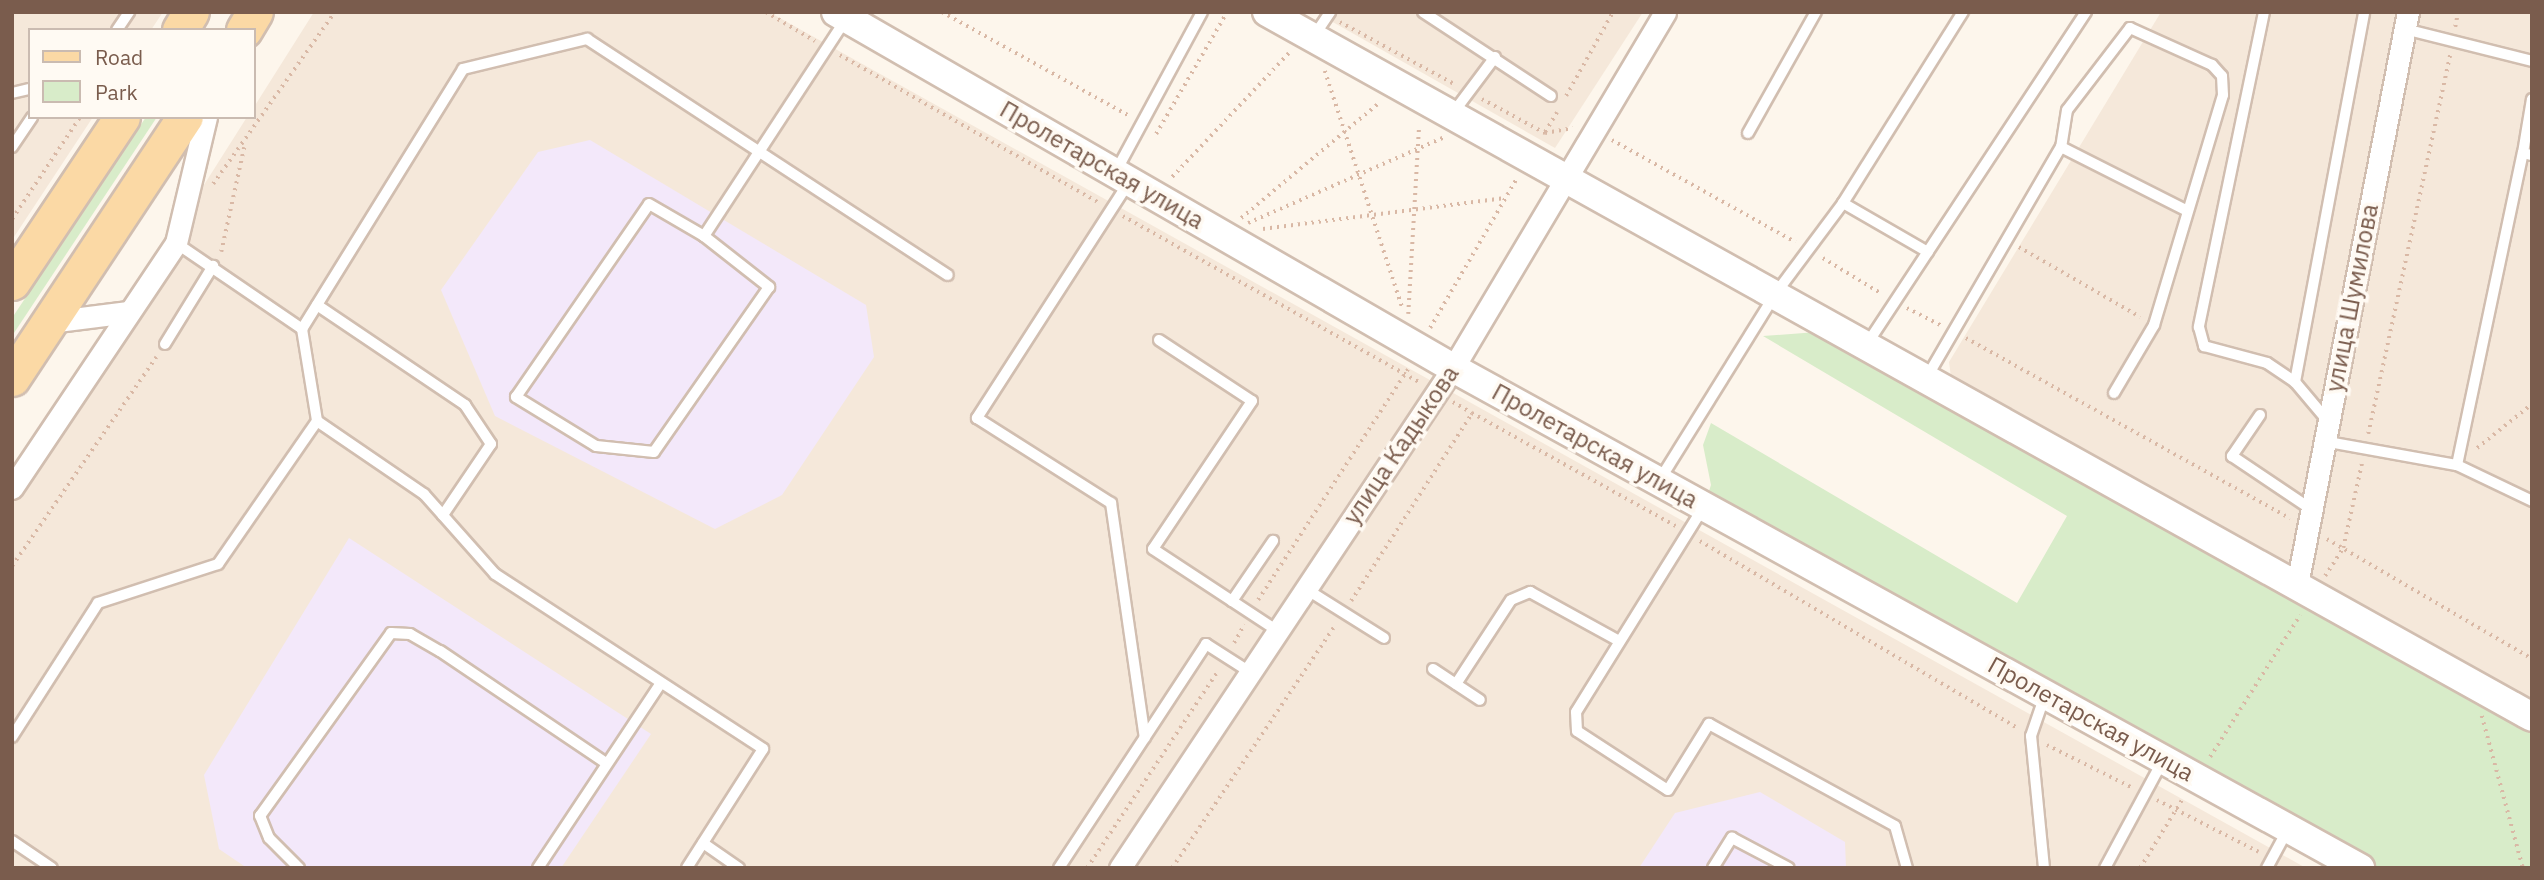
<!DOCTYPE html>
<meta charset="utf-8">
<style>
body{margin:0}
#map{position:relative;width:2544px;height:880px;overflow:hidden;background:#fdf6ec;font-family:"IBM Plex Sans",sans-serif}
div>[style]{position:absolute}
.residential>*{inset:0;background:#f5e8da}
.education>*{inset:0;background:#f3e8fa}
.green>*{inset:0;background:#d8ecc9}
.path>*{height:3.5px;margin-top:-1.75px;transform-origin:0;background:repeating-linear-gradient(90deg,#d9b8a5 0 2px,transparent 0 7px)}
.roads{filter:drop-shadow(2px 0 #d1beb0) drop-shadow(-2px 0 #d1beb0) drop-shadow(0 2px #d1beb0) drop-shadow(0 -2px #d1beb0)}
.service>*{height:10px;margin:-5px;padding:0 5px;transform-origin:5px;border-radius:5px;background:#fff}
.minor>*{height:21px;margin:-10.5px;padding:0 10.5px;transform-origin:10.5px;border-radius:10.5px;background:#fff}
.tertiary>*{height:28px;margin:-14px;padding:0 14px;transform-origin:14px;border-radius:14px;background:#fff}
.primary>*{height:35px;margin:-17.5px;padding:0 17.5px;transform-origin:17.5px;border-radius:17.5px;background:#fbd9a5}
span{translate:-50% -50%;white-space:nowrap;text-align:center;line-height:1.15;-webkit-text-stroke:7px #fffaf3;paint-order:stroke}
.street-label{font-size:24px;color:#7a5c4d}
.frame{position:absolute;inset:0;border:14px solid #7a5c4d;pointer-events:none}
.legend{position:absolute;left:28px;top:28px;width:228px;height:91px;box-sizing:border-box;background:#fffaf3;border:2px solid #cabbb1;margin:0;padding:9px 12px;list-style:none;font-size:21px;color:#7a5c4d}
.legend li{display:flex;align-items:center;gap:14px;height:35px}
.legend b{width:35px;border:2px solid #cabbb1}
</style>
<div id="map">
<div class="residential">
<i style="clip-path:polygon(12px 12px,163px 12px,151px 30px,30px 30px,30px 117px,93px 117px,12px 240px)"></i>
<i style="clip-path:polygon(314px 12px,769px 12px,2306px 868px,12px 868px,12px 488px,247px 117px,254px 117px,254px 107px)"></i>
<i style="clip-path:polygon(1315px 12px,1643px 12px,1555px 148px)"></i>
<i style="clip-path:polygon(2161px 12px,2532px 12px,2532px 704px,1951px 377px,1949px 362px)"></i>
</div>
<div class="education">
<i style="clip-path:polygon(590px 140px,866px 305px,874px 357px,782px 495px,715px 529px,495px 416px,441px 290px,538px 152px)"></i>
<i style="clip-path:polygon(349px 538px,651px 734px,561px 868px,247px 868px,219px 849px,204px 775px)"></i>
<i style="clip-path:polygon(1760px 792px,1845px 842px,1846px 868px,1639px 868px,1675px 813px)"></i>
</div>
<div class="green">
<i style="clip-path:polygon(146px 117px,157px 117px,12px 336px,12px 318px)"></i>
<i style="clip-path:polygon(1843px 330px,2532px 719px,2532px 868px,2363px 868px,1704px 506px,1711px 485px,1703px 445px,1711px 423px,2017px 603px,2067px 516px,1763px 336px)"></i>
</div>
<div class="path">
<i style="left:766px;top:12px;width:57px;rotate:30.6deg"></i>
<i style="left:942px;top:12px;width:215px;rotate:29deg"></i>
<i style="left:1340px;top:22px;width:132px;rotate:28.5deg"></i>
<i style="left:2455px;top:27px;width:15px;rotate:-79deg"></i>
<i style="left:840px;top:55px;width:297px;rotate:29.7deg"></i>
<i style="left:1325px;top:71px;width:251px;rotate:71.9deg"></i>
<i style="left:1566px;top:96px;width:96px;rotate:-60.8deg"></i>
<i style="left:1482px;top:99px;width:72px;rotate:28.4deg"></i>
<i style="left:1545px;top:133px;width:28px;rotate:-10deg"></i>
<i style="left:1545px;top:132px;width:23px;rotate:-59deg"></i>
<i style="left:1156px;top:134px;width:141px;rotate:-59.8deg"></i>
<i style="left:1612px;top:140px;width:210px;rotate:29.1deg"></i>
<i style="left:1172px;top:177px;width:170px;rotate:-46.7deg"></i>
<i style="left:213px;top:184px;width:211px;rotate:-54.7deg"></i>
<i style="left:1123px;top:216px;width:339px;rotate:29.3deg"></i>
<i style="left:1241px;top:218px;width:181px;rotate:-39.8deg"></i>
<i style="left:12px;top:219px;width:123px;rotate:-56.3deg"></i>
<i style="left:1248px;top:223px;width:213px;rotate:-23.6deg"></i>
<i style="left:1263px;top:229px;width:244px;rotate:-7.3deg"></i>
<i style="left:2019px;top:247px;width:140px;rotate:30deg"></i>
<i style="left:221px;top:252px;width:107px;rotate:-77.6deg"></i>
<i style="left:1823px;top:258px;width:69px;rotate:31.4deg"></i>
<i style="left:1907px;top:308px;width:38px;rotate:27deg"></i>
<i style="left:1408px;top:314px;width:188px;rotate:-86.7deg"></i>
<i style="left:1430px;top:328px;width:173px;rotate:-59.9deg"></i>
<i style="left:1966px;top:338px;width:371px;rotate:29.1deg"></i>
<i style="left:1453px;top:402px;width:22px;rotate:30deg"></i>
<i style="left:2368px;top:434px;width:388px;rotate:-77.8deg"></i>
<i style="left:2477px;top:448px;width:70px;rotate:-38.7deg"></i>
<i style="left:2327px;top:539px;width:238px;rotate:30.3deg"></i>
<i style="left:1700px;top:541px;width:370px;rotate:30.5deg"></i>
<i style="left:12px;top:566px;width:254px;rotate:-55.4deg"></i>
<i style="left:2325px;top:576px;width:33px;rotate:-57deg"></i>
<i style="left:2343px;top:548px;width:88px;rotate:-77.5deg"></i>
<i style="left:1258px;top:600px;width:275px;rotate:-57deg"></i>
<i style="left:1351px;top:601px;width:224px;rotate:-57.2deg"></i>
<i style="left:1472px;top:413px;width:233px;rotate:29deg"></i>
<i style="left:1234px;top:643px;width:21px;rotate:-61deg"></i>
<i style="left:2482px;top:716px;width:157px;rotate:74.9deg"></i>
<i style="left:2047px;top:745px;width:94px;rotate:26.6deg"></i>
<i style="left:2210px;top:757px;width:168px;rotate:-57.6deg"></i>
<i style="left:2157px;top:800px;width:114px;rotate:27deg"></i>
<i style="left:1087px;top:868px;width:237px;rotate:-56.4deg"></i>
<i style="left:1172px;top:868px;width:293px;rotate:-56.1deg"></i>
<i style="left:2140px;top:868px;width:82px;rotate:-58.4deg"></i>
</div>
<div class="roads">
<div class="service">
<i style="left:1423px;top:12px;width:153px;rotate:33.3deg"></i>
<i style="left:2264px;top:12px;width:322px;rotate:101.7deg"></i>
<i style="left:2199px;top:327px;width:20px;rotate:75deg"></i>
<i style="left:2204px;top:346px;width:65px;rotate:15.1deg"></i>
<i style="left:2267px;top:363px;width:34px;rotate:34deg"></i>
<i style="left:2405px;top:29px;width:131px;rotate:14.1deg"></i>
<i style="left:117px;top:30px;width:22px;rotate:-56deg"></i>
<i style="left:1314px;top:36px;width:29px;rotate:-56deg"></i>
<i style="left:12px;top:93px;width:18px;rotate:-13deg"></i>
<i style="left:2532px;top:99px;width:55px;rotate:99.5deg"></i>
<i style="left:2523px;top:153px;width:9px;rotate:13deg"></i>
<i style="left:1453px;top:113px;width:70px;rotate:-53.1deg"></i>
<i style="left:1748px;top:133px;width:139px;rotate:-60.7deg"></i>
<i style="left:12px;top:147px;width:36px;rotate:-56deg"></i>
<i style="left:1115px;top:173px;width:183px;rotate:-61.6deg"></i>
<i style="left:1129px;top:182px;width:281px;rotate:122.8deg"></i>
<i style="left:977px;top:418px;width:159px;rotate:32.4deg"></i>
<i style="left:1111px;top:503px;width:237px;rotate:81.8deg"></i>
<i style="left:1843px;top:203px;width:98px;rotate:30deg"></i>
<i style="left:649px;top:204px;width:64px;rotate:30.2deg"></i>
<i style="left:704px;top:236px;width:83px;rotate:38.1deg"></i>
<i style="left:769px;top:287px;width:201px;rotate:124.9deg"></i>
<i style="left:654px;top:452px;width:58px;rotate:-174.1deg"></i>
<i style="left:596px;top:446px;width:94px;rotate:-148.5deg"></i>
<i style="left:516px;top:397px;width:234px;rotate:-55.4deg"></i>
<i style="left:704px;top:236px;width:259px;rotate:-56.8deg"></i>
<i style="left:176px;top:243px;width:153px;rotate:34.3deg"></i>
<i style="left:302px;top:329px;width:306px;rotate:-58.2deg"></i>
<i style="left:463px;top:69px;width:128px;rotate:-13.6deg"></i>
<i style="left:587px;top:39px;width:431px;rotate:33.2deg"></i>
<i style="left:317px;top:305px;width:179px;rotate:34deg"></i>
<i style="left:465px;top:405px;width:47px;rotate:56.3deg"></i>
<i style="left:491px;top:444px;width:86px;rotate:124.1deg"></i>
<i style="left:302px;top:329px;width:93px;rotate:80.7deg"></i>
<i style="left:317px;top:421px;width:130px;rotate:34.3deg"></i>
<i style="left:424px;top:494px;width:107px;rotate:48.4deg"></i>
<i style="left:495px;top:574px;width:320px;rotate:33.1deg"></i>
<i style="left:763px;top:749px;width:141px;rotate:122.6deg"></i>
<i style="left:1159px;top:340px;width:111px;rotate:33.3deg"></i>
<i style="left:1252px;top:401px;width:178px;rotate:123.8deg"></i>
<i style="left:1153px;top:549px;width:149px;rotate:33.3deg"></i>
<i style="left:165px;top:344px;width:92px;rotate:-58.4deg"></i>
<i style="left:1867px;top:344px;width:398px;rotate:-56.6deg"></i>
<i style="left:1927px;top:377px;width:266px;rotate:-59.8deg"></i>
<i style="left:2114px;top:393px;width:79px;rotate:-59.5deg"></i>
<i style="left:2154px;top:325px;width:240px;rotate:-73.3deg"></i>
<i style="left:2223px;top:95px;width:19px;rotate:-93deg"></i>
<i style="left:2222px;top:76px;width:15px;rotate:-132deg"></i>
<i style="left:2212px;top:65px;width:90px;rotate:-155.7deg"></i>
<i style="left:2130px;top:28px;width:103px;rotate:127.5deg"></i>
<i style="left:2067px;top:110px;width:37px;rotate:99deg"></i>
<i style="left:2061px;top:147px;width:138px;rotate:26.8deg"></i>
<i style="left:2260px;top:415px;width:50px;rotate:124.3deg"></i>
<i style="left:2232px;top:456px;width:95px;rotate:33.9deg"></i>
<i style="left:2327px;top:420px;width:50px;rotate:-130.1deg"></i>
<i style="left:2295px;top:382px;width:376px;rotate:-79.4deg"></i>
<i style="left:2323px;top:441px;width:136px;rotate:10.2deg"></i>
<i style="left:2457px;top:465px;width:319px;rotate:-78.1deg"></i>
<i style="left:2457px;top:465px;width:83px;rotate:25.6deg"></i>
<i style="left:1659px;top:481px;width:221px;rotate:-58.1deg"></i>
<i style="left:1776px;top:293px;width:112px;rotate:-53.3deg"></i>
<i style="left:1843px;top:203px;width:226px;rotate:-57.9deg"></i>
<i style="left:1703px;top:508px;width:240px;rotate:121.9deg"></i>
<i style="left:1576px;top:712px;width:19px;rotate:87deg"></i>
<i style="left:1577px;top:731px;width:108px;rotate:33deg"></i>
<i style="left:1668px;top:790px;width:78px;rotate:-58.2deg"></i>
<i style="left:1709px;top:724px;width:212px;rotate:28.7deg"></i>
<i style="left:1895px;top:826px;width:44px;rotate:74.1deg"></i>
<i style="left:1306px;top:589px;width:92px;rotate:32.1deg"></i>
<i style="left:1232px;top:601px;width:73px;rotate:-55.7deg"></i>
<i style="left:1433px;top:669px;width:56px;rotate:33.4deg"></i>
<i style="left:1456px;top:684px;width:100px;rotate:-56.8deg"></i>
<i style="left:1511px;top:600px;width:21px;rotate:-23deg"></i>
<i style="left:1530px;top:592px;width:102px;rotate:28.8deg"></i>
<i style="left:12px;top:737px;width:159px;rotate:-57.3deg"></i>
<i style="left:98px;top:603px;width:126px;rotate:-18deg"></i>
<i style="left:218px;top:564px;width:174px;rotate:-55.3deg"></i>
<i style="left:12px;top:841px;width:48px;rotate:34deg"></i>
<i style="left:703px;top:843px;width:44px;rotate:34.8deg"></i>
<i style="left:299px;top:868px;width:42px;rotate:-135deg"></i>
<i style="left:269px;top:838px;width:24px;rotate:-112deg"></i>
<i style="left:260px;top:816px;width:225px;rotate:-54.4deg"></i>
<i style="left:391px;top:633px;width:19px;rotate:3deg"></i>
<i style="left:410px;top:634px;width:34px;rotate:30deg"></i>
<i style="left:440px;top:651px;width:200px;rotate:34deg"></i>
<i style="left:538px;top:868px;width:222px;rotate:-56.4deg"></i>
<i style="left:1059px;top:868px;width:268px;rotate:-56.7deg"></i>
<i style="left:1206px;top:644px;width:52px;rotate:32.5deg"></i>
<i style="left:1713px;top:868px;width:36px;rotate:-58deg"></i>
<i style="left:1732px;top:838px;width:64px;rotate:27.8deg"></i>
<i style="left:2044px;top:868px;width:133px;rotate:-95.6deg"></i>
<i style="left:2031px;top:736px;width:43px;rotate:-71.1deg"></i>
<i style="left:2105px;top:868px;width:120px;rotate:-61.7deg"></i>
<i style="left:2267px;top:868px;width:42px;rotate:-61.6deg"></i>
</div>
<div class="minor">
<i style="left:49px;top:322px;width:80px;rotate:-7.2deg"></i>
<i style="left:12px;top:488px;width:295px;rotate:-56.2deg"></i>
<i style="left:176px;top:243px;width:130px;rotate:-76.6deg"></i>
<i style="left:2297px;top:585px;width:584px;rotate:-79.04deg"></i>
<i style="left:1120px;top:868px;width:601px;rotate:-56.34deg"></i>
<i style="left:1453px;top:368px;width:414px;rotate:-59.2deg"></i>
</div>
<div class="tertiary">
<i style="left:836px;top:12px;width:712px;rotate:29.98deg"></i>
<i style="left:1453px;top:368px;width:1036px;rotate:28.87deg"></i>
<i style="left:1267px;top:12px;width:1448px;rotate:29.13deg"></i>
</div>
<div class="primary">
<i style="left:180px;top:30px;width:21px;rotate:-59deg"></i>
<i style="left:244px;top:30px;width:21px;rotate:-59deg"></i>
<i style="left:12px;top:282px;width:198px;rotate:-56.3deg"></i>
<i style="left:12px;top:378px;width:313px;rotate:-56.5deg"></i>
</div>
</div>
<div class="street-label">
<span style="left:1102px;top:165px;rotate:30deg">Пролетарская улица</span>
<span style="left:2352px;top:298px;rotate:-79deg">улица Шумилова</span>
<span style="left:1401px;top:445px;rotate:-56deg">улица Кадыкова</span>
<span style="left:1595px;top:446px;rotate:29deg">Пролетарская улица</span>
<span style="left:2091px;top:719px;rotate:29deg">Пролетарская улица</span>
</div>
<div class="frame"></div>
<ul class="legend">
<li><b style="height:9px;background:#fbd9a5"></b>Road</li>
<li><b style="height:19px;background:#d8ecc9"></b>Park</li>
</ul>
</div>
